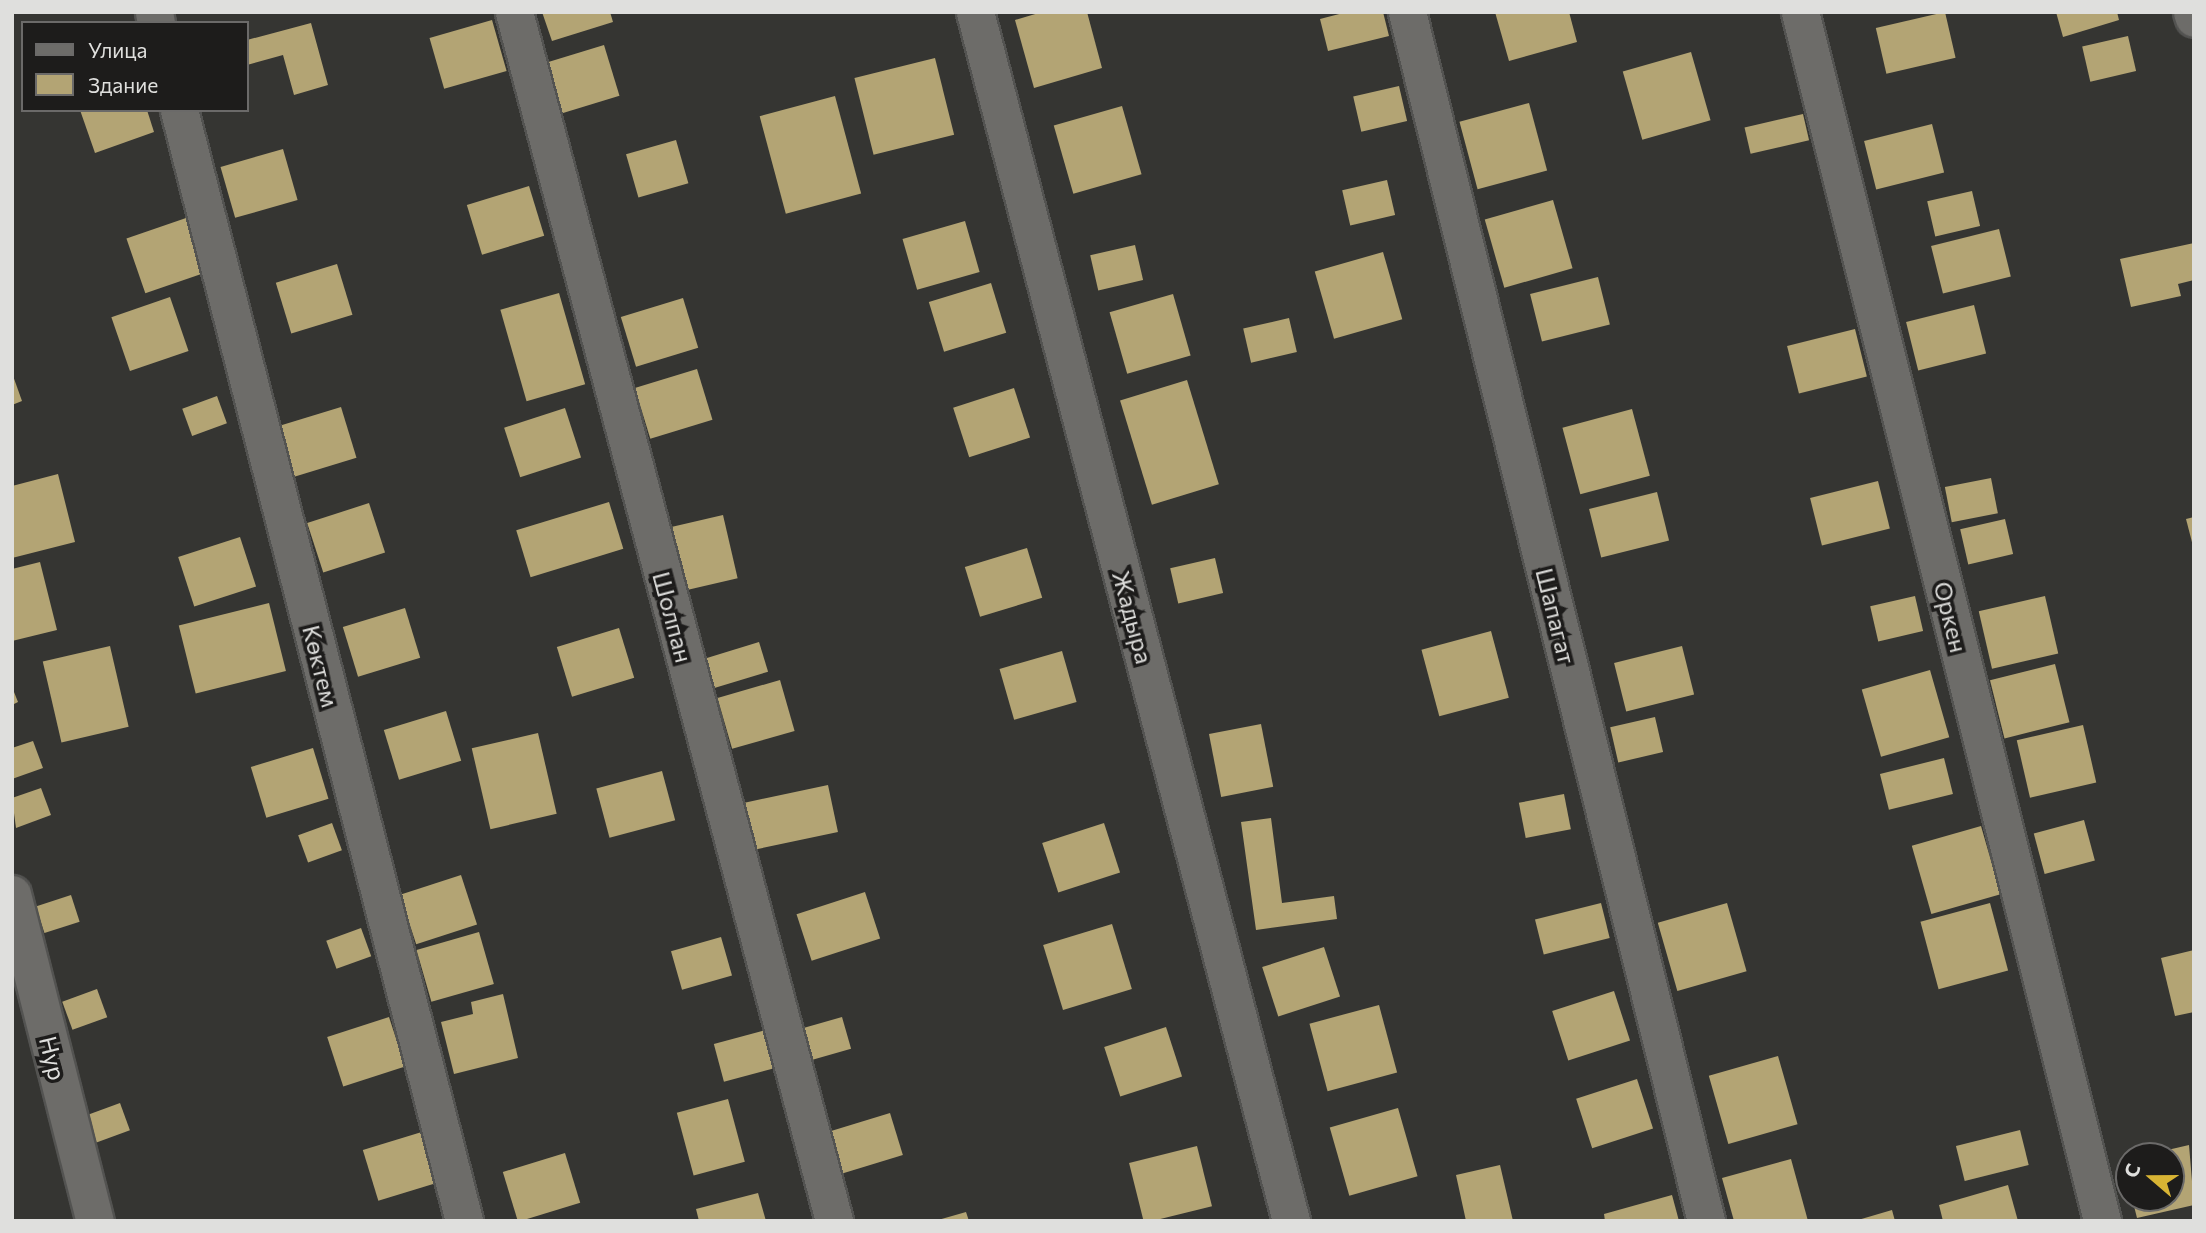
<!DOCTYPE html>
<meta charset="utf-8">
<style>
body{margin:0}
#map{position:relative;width:2206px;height:1233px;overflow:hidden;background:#353532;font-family:Commissioner,sans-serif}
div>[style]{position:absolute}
.building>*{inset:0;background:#b3a474;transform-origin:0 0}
.roads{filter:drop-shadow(2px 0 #535351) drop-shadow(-2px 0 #535351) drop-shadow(0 2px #535351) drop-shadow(0 -2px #535351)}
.minor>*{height:37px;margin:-18.5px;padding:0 18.5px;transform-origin:18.5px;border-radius:18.5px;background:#6d6c69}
span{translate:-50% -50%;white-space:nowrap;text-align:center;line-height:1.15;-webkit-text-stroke:7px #1d1c1b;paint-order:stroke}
.street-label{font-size:24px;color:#dfdfdd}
.frame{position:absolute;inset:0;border:14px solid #dfdfdd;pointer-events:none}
.legend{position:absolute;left:21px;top:21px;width:228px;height:91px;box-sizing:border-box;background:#1d1c1b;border:2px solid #6b6a69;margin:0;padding:9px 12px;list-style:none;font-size:21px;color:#dfdfdd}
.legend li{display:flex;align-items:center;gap:14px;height:35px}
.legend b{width:35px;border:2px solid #6b6a69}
.north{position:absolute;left:2115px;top:1142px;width:70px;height:70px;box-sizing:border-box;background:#1d1c1b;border:2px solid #6b6a69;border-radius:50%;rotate:290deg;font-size:19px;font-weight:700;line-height:28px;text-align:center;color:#dfdfdd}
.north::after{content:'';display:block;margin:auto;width:24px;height:32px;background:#d8b434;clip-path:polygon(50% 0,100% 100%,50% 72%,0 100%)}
</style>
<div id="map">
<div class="building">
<i style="clip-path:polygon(542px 12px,610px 12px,613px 22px,552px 41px)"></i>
<i style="clip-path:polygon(1042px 12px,1087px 12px,1102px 68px,1034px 88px,1015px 20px)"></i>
<i style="clip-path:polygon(1347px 12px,1383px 12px,1389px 36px,1328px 51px,1320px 19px)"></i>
<i style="clip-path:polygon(1495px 12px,1569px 12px,1577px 42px,1509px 61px)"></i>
<i style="left:1945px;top:12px;width:47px;height:71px;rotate:77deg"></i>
<i style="clip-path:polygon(2056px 12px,2117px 12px,2119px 20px,2063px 37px)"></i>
<i style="left:492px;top:20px;width:53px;height:65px;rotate:74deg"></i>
<i style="clip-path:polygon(311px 23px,328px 85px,294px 95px,283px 55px,247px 65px,247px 40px)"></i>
<i style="left:2128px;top:36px;width:36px;height:47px;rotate:77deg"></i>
<i style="left:604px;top:45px;width:53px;height:65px;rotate:73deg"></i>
<i style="left:1691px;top:52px;width:71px;height:71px;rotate:74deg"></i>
<i style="left:935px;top:58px;width:79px;height:83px;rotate:76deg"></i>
<i style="left:1399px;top:86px;width:36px;height:47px;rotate:77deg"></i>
<i style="left:835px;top:96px;width:101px;height:78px;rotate:75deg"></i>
<i style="left:1529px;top:103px;width:70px;height:72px;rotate:75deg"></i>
<i style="left:1122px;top:106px;width:71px;height:71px;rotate:74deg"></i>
<i style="clip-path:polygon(80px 110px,147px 110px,154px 132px,95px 153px)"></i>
<i style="left:1803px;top:114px;width:27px;height:60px;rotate:77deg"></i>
<i style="left:1932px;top:124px;width:50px;height:70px;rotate:76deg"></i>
<i style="left:676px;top:140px;width:45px;height:52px;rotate:74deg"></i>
<i style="left:283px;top:149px;width:53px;height:65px;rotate:74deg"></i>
<i style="left:1387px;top:180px;width:36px;height:46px;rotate:77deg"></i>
<i style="left:529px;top:186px;width:52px;height:65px;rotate:73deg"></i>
<i style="left:1972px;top:191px;width:36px;height:46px;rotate:77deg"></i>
<i style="left:1553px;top:200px;width:71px;height:71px;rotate:74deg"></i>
<i style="left:186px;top:218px;width:58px;height:63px;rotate:71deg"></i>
<i style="left:965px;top:221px;width:53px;height:65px;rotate:74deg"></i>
<i style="left:1999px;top:229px;width:49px;height:70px;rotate:76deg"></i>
<i style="clip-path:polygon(2194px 243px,2194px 280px,2178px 284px,2181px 296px,2131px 307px,2120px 259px)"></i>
<i style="left:1135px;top:245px;width:36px;height:46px;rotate:77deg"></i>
<i style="left:1383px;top:252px;width:70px;height:71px;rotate:74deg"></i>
<i style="left:337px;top:264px;width:53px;height:64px;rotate:73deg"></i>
<i style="left:1598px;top:277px;width:49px;height:70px;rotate:76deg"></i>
<i style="left:991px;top:283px;width:52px;height:65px;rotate:73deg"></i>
<i style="left:559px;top:293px;width:95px;height:61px;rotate:74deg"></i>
<i style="left:1173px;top:294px;width:64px;height:66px;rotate:74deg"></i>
<i style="left:170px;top:297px;width:57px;height:62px;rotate:71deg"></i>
<i style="left:683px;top:298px;width:52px;height:65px;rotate:73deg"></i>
<i style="left:1974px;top:305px;width:50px;height:70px;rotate:76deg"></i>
<i style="left:1289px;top:318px;width:35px;height:47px;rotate:77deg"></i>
<i style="left:1855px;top:329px;width:49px;height:70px;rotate:76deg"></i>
<i style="left:697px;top:369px;width:53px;height:65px;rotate:73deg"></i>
<i style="clip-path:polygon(12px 373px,22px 401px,12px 405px)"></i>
<i style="left:1187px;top:380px;width:109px;height:70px;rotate:73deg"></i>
<i style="left:1014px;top:388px;width:52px;height:64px;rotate:72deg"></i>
<i style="left:217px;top:396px;width:29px;height:37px;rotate:70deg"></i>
<i style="left:341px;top:407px;width:53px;height:65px;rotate:73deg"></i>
<i style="left:565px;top:408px;width:52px;height:64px;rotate:72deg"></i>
<i style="left:1632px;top:409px;width:69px;height:72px;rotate:75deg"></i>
<i style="clip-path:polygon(58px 474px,75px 542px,12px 558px,12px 486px)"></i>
<i style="left:1991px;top:478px;width:36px;height:47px;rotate:79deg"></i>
<i style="left:1878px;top:481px;width:49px;height:70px;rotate:76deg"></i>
<i style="left:1657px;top:492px;width:50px;height:70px;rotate:76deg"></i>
<i style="left:609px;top:502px;width:49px;height:97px;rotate:73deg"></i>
<i style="left:369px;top:503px;width:52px;height:65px;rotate:72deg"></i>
<i style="left:723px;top:515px;width:65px;height:53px;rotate:77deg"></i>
<i style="clip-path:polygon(2194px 517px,2194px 546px,2193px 546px,2186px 519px)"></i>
<i style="left:2005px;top:519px;width:36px;height:46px;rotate:77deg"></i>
<i style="left:240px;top:537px;width:52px;height:65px;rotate:72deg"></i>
<i style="left:1027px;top:548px;width:52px;height:65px;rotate:73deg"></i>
<i style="left:1215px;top:558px;width:36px;height:46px;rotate:77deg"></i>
<i style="clip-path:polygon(40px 562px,57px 630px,12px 641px,12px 569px)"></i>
<i style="left:1915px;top:596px;width:36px;height:46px;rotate:77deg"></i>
<i style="left:2045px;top:596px;width:59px;height:68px;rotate:77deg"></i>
<i style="left:269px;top:603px;width:70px;height:93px;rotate:76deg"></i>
<i style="left:405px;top:608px;width:52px;height:65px;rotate:73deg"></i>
<i style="left:619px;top:628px;width:52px;height:65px;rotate:73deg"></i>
<i style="left:1491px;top:631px;width:69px;height:72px;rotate:75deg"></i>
<i style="left:759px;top:642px;width:31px;height:57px;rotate:73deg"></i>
<i style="left:110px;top:646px;width:83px;height:69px;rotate:77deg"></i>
<i style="left:1682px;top:646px;width:50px;height:70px;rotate:76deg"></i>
<i style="left:1062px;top:651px;width:53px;height:65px;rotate:74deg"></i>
<i style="left:2055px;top:664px;width:60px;height:67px;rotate:76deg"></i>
<i style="left:1930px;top:670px;width:70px;height:71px;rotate:74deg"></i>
<i style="left:780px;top:680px;width:53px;height:65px;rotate:74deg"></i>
<i style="clip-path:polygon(12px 687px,18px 702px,12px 705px)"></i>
<i style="left:446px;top:711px;width:52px;height:65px;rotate:73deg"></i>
<i style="left:1655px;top:717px;width:36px;height:46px;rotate:77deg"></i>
<i style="left:1261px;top:724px;width:64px;height:53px;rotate:79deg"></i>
<i style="left:2083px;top:725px;width:59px;height:68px;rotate:77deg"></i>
<i style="left:538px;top:733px;width:83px;height:68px;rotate:77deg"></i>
<i style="clip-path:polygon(33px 741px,43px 768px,12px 779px,12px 748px)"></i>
<i style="left:313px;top:748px;width:53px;height:65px;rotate:73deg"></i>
<i style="left:1944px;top:758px;width:37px;height:66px;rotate:76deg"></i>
<i style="left:662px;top:771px;width:51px;height:68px;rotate:75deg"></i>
<i style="left:828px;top:785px;width:48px;height:91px;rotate:78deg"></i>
<i style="clip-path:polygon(41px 788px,51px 815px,16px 828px,12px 798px)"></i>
<i style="left:1564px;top:794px;width:36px;height:46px;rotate:79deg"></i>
<i style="clip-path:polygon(1271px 818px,1282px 903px,1334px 896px,1337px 919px,1256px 930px,1241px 822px)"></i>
<i style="left:2084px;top:820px;width:42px;height:52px;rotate:75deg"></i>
<i style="left:332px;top:823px;width:29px;height:36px;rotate:70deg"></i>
<i style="left:1104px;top:823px;width:52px;height:65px;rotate:72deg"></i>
<i style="left:1981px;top:826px;width:71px;height:72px;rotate:74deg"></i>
<i style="left:461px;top:875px;width:52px;height:64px;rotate:72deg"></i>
<i style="left:865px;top:892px;width:49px;height:72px;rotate:72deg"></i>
<i style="left:71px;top:895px;width:28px;height:37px;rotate:72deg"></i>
<i style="left:1601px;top:903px;width:36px;height:68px;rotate:76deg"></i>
<i style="left:1727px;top:903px;width:71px;height:72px;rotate:74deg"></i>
<i style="left:1990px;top:903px;width:70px;height:72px;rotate:75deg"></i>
<i style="left:1112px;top:924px;width:68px;height:72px;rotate:73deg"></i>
<i style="left:361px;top:928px;width:30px;height:37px;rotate:70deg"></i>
<i style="left:479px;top:932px;width:54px;height:65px;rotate:74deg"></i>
<i style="left:721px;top:937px;width:40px;height:52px;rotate:74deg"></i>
<i style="left:1324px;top:947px;width:52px;height:65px;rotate:72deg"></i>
<i style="clip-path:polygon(2194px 950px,2194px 1012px,2175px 1016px,2161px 958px)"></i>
<i style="left:97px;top:989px;width:30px;height:37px;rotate:70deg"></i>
<i style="left:1614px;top:991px;width:52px;height:65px;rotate:72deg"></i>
<i style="clip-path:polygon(503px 994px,518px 1058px,454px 1074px,441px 1022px,473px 1014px,471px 1002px)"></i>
<i style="left:1379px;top:1005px;width:70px;height:72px;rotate:75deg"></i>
<i style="left:389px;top:1017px;width:52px;height:65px;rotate:72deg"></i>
<i style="left:842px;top:1017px;width:33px;height:41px;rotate:74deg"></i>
<i style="left:1166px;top:1027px;width:52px;height:65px;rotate:72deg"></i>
<i style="left:766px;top:1030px;width:39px;height:54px;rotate:75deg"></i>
<i style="left:1778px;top:1056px;width:71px;height:72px;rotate:74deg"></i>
<i style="left:1637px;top:1079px;width:52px;height:64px;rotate:72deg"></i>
<i style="left:728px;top:1099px;width:65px;height:53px;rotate:75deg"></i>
<i style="left:120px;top:1103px;width:29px;height:37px;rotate:70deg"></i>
<i style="left:1398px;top:1108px;width:71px;height:71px;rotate:74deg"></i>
<i style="left:890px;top:1113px;width:44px;height:65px;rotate:73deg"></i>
<i style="left:2020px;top:1130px;width:36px;height:66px;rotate:76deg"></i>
<i style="left:425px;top:1131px;width:53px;height:65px;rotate:73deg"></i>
<i style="clip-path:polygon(2189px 1145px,2194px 1205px,2137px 1218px,2132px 1198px,2171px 1198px,2171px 1156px,2146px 1155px)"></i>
<i style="left:1197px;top:1146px;width:62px;height:70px;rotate:76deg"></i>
<i style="left:565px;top:1153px;width:52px;height:65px;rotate:73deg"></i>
<i style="clip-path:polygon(1791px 1159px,1808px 1221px,1734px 1221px,1722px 1178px)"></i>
<i style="clip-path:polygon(2129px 1159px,2129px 1182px,2128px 1182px,2123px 1161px)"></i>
<i style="clip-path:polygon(1500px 1165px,1513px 1221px,1466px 1221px,1456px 1175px)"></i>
<i style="clip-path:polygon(2008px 1185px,2018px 1221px,1943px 1221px,1939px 1205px)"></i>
<i style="clip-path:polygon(758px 1193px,766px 1221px,699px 1221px,696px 1209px)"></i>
<i style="clip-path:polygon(1672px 1195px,1679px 1221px,1605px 1221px,1604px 1214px)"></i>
<i style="clip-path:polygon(1892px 1210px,1895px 1221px,1858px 1221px,1858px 1220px)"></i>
<i style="clip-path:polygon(966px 1212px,969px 1221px,938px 1221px,938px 1220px)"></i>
</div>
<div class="roads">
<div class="minor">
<i style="left:154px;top:12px;width:11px;rotate:80deg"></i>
<i style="left:514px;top:12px;width:1251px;rotate:75.17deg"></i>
<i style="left:975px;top:12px;width:1250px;rotate:75.35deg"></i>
<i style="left:1407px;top:12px;width:1245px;rotate:76.11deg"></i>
<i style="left:1800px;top:12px;width:1246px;rotate:75.97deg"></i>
<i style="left:2192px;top:12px;width:6px;rotate:72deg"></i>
<i style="left:179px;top:110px;width:1147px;rotate:75.61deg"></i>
<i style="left:12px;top:894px;width:337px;rotate:75.8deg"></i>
</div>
</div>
<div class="street-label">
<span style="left:1556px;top:616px;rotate:76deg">Шапагат</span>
<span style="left:673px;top:617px;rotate:75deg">Шолпан</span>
<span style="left:1133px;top:617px;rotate:75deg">Жадыра</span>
<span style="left:1951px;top:617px;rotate:76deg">Оркен</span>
<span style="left:321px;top:666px;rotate:76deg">Көктем</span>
<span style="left:53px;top:1058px;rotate:76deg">Нур</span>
</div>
<div class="frame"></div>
<ul class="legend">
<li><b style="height:9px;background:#6d6c69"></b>Улица</li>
<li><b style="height:19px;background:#b3a474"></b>Здание</li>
</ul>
<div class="north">С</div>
</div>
